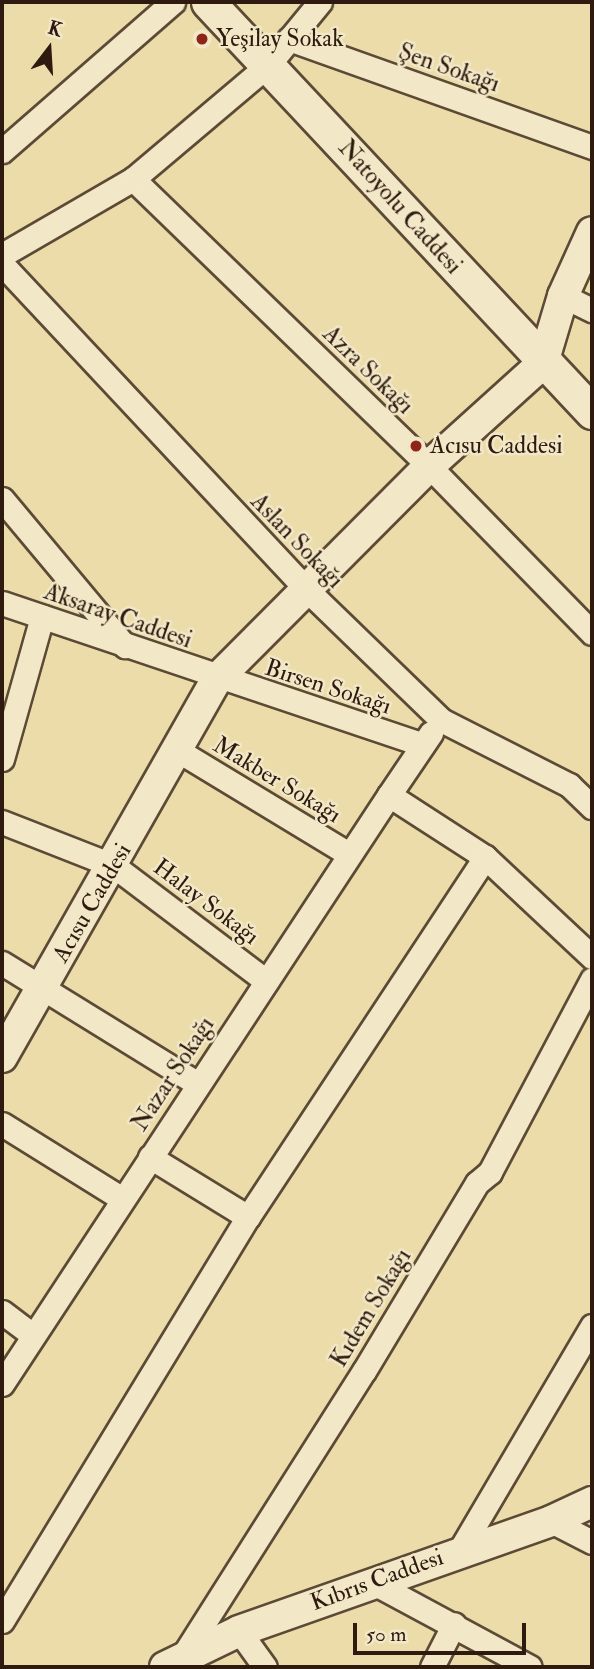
<!DOCTYPE html>
<meta charset="utf-8">
<style>
body{margin:0}
#map{position:relative;width:594px;height:1669px;overflow:hidden;background:#ebdcaa;font-family:"IM FELL Double Pica",serif}
div>[style]{position:absolute}
.roads{filter:drop-shadow(2px 0 #5d4a36) drop-shadow(-2px 0 #5d4a36) drop-shadow(0 2px #5d4a36) drop-shadow(0 -2px #5d4a36)}
.minor>*{height:23px;margin:-11.5px;padding:0 11.5px;transform-origin:11.5px;border-radius:11.5px;background:#f2e8c8}
.tertiary>*{height:30px;margin:-15px;padding:0 15px;transform-origin:15px;border-radius:15px;background:#f2e8c8}
.secondary>*{height:33px;margin:-16.5px;padding:0 16.5px;transform-origin:16.5px;border-radius:16.5px;background:#f2e8c8}
.dots>*{width:19px;height:19px;translate:-50% -50%;box-sizing:border-box;border:4px solid #f2e8c8;border-radius:50%}
span{translate:-50% -50%;white-space:nowrap;text-align:center;line-height:1.15;-webkit-text-stroke:5px #f2e8c8;paint-order:stroke}
.poi-label{font-size:24px;color:#2e1a0f}
.left{translate:0 -50%;text-align:left}
.street-label{font-size:24px;color:#2e1a0f}
.frame{position:absolute;inset:0;border:4px solid #2e1a0f;pointer-events:none}
.north{position:absolute;left:14px;top:14px;width:70px;height:70px;-webkit-text-stroke:5px #f2e8c8;paint-order:stroke;rotate:17deg;font-size:19px;font-weight:700;line-height:28px;text-align:center;color:#2e1a0f}
.north::after{content:'';display:block;margin:auto;width:24px;height:32px;background:#2e1a0f;clip-path:polygon(50% 0,100% 100%,50% 72%,0 100%)}
.scale{position:absolute;left:353px;top:1623px;width:173px;height:32px;box-sizing:border-box;border:4px solid #2e1a0f;border-top:0;padding-left:9px;font-size:21px;line-height:24px;white-space:nowrap;color:#2e1a0f;-webkit-text-stroke:5px #f2e8c8;paint-order:stroke}
</style>
<div id="map">
<div class="roads">
<div class="minor">
<i style="left:289px;top:39px;width:322px;rotate:19.6deg"></i>
<i style="left:2px;top:151px;width:227px;rotate:-41.1deg"></i>
<i style="left:133px;top:179px;width:412px;rotate:44.1deg"></i>
<i style="left:429px;top:466px;width:233px;rotate:45.7deg"></i>
<i style="left:2px;top:255px;width:151px;rotate:-30.1deg"></i>
<i style="left:133px;top:179px;width:178px;rotate:-40.2deg"></i>
<i style="left:269px;top:64px;width:80px;rotate:-50.6deg"></i>
<i style="left:2px;top:264px;width:445px;rotate:46.9deg"></i>
<i style="left:306px;top:589px;width:188px;rotate:44.1deg"></i>
<i style="left:441px;top:720px;width:144px;rotate:26.9deg"></i>
<i style="left:569px;top:785px;width:32px;rotate:44deg"></i>
<i style="left:563px;top:296px;width:32px;rotate:26deg"></i>
<i style="left:2px;top:499px;width:192px;rotate:50.1deg"></i>
<i style="left:2px;top:603px;width:444px;rotate:18.6deg"></i>
<i style="left:431px;top:733px;width:75px;rotate:124.1deg"></i>
<i style="left:389px;top:795px;width:114px;rotate:32.9deg"></i>
<i style="left:177px;top:750px;width:201px;rotate:31.2deg"></i>
<i style="left:2px;top:759px;width:148px;rotate:-74.3deg"></i>
<i style="left:2px;top:822px;width:120px;rotate:21.4deg"></i>
<i style="left:114px;top:866px;width:191px;rotate:37.1deg"></i>
<i style="left:2px;top:963px;width:230px;rotate:31.7deg"></i>
<i style="left:2px;top:1124px;width:140px;rotate:31.9deg"></i>
<i style="left:150px;top:1157px;width:115px;rotate:31.5deg"></i>
<i style="left:2px;top:1312px;width:38px;rotate:37deg"></i>
<i style="left:2px;top:1384px;width:705px;rotate:-56.69deg"></i>
<i style="left:551px;top:1521px;width:46px;rotate:27.1deg"></i>
<i style="left:460px;top:1550px;width:260px;rotate:-59.5deg"></i>
<i style="left:372px;top:1582px;width:179px;rotate:28.3deg"></i>
<i style="left:2px;top:1621px;width:473px;rotate:-58.7deg"></i>
<i style="left:248px;top:1217px;width:431px;rotate:-56.6deg"></i>
<i style="left:485px;top:857px;width:146px;rotate:43.1deg"></i>
<i style="left:239px;top:1631px;width:44px;rotate:54.2deg"></i>
<i style="left:181px;top:1659px;width:341px;rotate:-57.6deg"></i>
<i style="left:364px;top:1371px;width:219px;rotate:-59deg"></i>
<i style="left:477px;top:1183px;width:17px;rotate:-40deg"></i>
<i style="left:490px;top:1172px;width:218px;rotate:-62.1deg"></i>
<i style="left:432px;top:1667px;width:48px;rotate:-62.9deg"></i>
</div>
<div class="tertiary">
<i style="left:2px;top:1057px;width:435px;rotate:-60.4deg"></i>
<i style="left:217px;top:679px;width:301px;rotate:-45.1deg"></i>
<i style="left:429px;top:466px;width:154px;rotate:-42.1deg"></i>
<i style="left:543px;top:363px;width:70px;rotate:-73.4deg"></i>
<i style="left:563px;top:296px;width:70px;rotate:-65.6deg"></i>
<i style="left:165px;top:1667px;width:82px;rotate:-25.9deg"></i>
<i style="left:239px;top:1631px;width:331px;rotate:-19.4deg"></i>
<i style="left:551px;top:1521px;width:45px;rotate:-24.9deg"></i>
</div>
<div class="secondary">
<i style="left:208px;top:2px;width:562px;rotate:46.88deg"></i>
</div>
</div>
<div class="dots">
<i style="left:202px;top:39px;background:#8f2418"></i>
<i style="left:416px;top:446px;background:#8f2418"></i>
</div>
<div class="poi-label">
<span class="left" style="left:216px;top:39px">Yeşilay Sokak</span>
<span class="left" style="left:430px;top:446px">Acısu Caddesi</span>
</div>
<div class="street-label">
<span style="left:449px;top:68px;rotate:19deg">Şen Sokağı</span>
<span style="left:400px;top:207px;rotate:48deg">Natoyolu Caddesi</span>
<span style="left:368px;top:370px;rotate:44deg">Azra Sokağı</span>
<span style="left:297px;top:541px;rotate:46deg">Aslan Sokağı</span>
<span style="left:118px;top:616px;rotate:19deg">Aksaray Caddesi</span>
<span style="left:328px;top:687px;rotate:18deg">Birsen Sokağı</span>
<span style="left:277px;top:780px;rotate:31deg">Makber Sokağı</span>
<span style="left:206px;top:902px;rotate:37deg">Halay Sokağı</span>
<span style="left:92px;top:903px;rotate:-60deg">Acısu Caddesi</span>
<span style="left:173px;top:1074px;rotate:-57deg">Nazar Sokağı</span>
<span style="left:371px;top:1308px;rotate:-59deg">Kıdem Sokağı</span>
<span style="left:377px;top:1580px;rotate:-20deg">Kıbrıs Caddesi</span>
</div>
<div class="frame"></div>
<div class="north">K</div>
<div class="scale">50 m</div>
</div>
